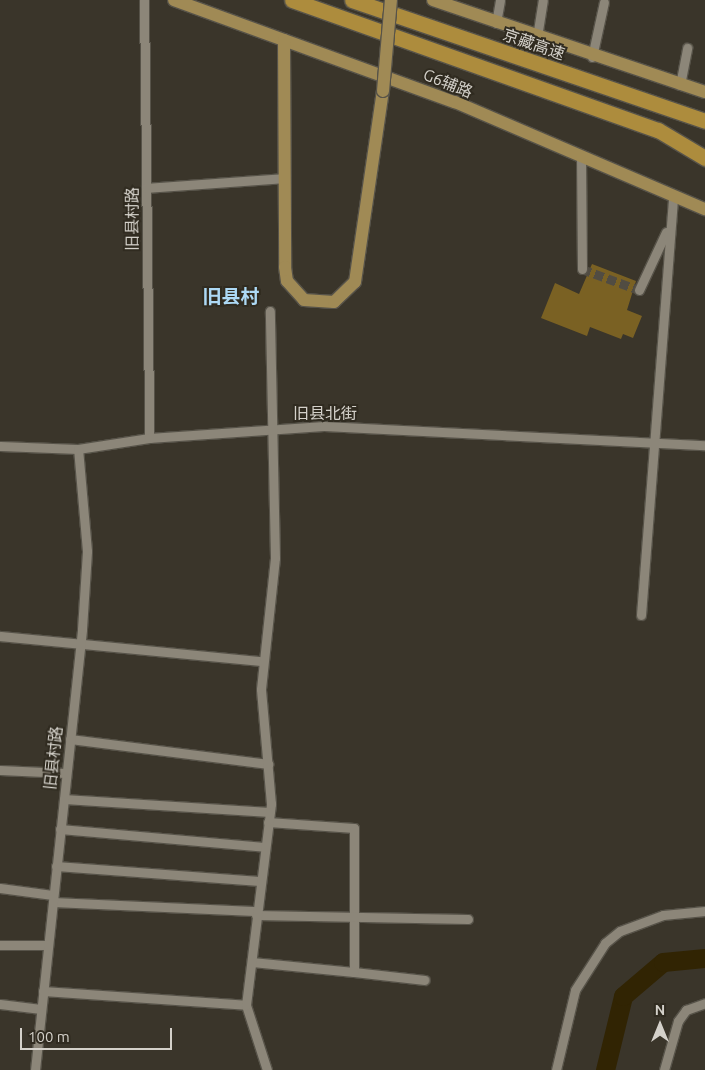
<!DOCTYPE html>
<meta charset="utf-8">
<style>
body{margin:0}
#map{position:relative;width:705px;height:1070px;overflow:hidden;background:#3a352a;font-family:Ubuntu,"Noto Sans SC",sans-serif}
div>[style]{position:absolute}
.river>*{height:19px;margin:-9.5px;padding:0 9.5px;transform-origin:9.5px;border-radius:9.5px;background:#312403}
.building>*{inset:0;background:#7a6123}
.minor-tunnel>*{height:9px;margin-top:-4.5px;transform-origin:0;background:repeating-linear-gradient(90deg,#514c42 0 9px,transparent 0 13.5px)}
.roads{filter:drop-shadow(1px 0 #575349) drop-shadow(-1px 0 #575349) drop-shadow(0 1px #575349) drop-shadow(0 -1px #575349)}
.minor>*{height:9px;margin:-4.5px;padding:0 4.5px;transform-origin:4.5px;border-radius:4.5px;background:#8c8679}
.major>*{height:12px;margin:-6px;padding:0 6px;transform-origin:6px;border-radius:6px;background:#a08a55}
.highway>*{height:15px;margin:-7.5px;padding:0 7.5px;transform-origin:7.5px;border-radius:7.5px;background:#ad8c3d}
.bridges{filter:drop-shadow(1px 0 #575349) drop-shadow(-1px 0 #575349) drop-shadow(0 1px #575349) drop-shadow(0 -1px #575349)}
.major-bridge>*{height:12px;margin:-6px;padding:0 6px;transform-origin:6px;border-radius:6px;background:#a08a55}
span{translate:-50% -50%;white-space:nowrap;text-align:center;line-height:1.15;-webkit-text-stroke:4px #302b20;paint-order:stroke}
.street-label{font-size:16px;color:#d4d1ca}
.quarter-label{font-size:19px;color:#add9f5;font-weight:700}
.north{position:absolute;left:635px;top:1000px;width:50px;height:50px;-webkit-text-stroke:4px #302b20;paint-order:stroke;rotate:0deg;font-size:14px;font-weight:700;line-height:20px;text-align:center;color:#d4d1ca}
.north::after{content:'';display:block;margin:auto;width:18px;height:22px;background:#d4d1ca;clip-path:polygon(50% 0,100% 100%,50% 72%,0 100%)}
.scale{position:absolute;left:20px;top:1028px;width:152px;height:22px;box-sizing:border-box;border:2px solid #d4d1ca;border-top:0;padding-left:6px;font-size:15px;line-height:18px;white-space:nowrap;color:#d4d1ca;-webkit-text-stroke:4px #302b20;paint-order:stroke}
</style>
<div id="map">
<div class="river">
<i style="left:605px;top:1070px;width:76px;rotate:-76.3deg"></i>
<i style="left:623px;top:996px;width:52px;rotate:-40.4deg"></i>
<i style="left:663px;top:962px;width:42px;rotate:-5.4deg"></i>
</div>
<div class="building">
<i style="clip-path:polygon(592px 264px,636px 281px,627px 310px,642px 316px,633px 338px,623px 334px,621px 339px,590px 327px,587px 336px,541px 318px,555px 283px,579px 294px)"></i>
</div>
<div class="minor-tunnel">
<i style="left:582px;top:269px;width:61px;rotate:20.2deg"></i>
</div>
<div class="roads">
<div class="minor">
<i style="left:144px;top:0;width:438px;rotate:89.3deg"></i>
<i style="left:496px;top:23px;width:23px;rotate:-80deg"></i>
<i style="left:537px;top:37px;width:37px;rotate:-81deg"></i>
<i style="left:592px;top:57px;width:56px;rotate:-77.7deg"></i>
<i style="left:680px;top:85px;width:38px;rotate:-79deg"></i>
<i style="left:581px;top:156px;width:113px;rotate:89.5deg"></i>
<i style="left:146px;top:188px;width:139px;rotate:-4.1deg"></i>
<i style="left:639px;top:290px;width:64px;rotate:-65deg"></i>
<i style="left:0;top:446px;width:78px;rotate:2.2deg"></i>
<i style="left:78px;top:449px;width:72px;rotate:-8.8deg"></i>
<i style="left:149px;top:438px;width:175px;rotate:-3.9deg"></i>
<i style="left:324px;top:426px;width:381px;rotate:2.9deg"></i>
<i style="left:641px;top:615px;width:419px;rotate:-85.6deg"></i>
<i style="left:0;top:636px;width:263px;rotate:5.5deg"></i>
<i style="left:70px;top:739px;width:200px;rotate:7.2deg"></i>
<i style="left:0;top:770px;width:66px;rotate:2.6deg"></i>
<i style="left:64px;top:799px;width:206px;rotate:3.6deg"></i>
<i style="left:268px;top:822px;width:86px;rotate:4deg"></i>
<i style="left:354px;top:828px;width:144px;rotate:90deg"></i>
<i style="left:354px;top:972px;width:71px;rotate:6.4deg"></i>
<i style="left:60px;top:829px;width:205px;rotate:5deg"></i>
<i style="left:56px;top:866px;width:204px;rotate:4.2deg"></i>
<i style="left:0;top:888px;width:53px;rotate:7.5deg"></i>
<i style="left:53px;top:902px;width:201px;rotate:2.6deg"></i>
<i style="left:256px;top:915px;width:212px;rotate:1.1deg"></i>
<i style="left:0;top:945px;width:48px"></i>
<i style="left:252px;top:962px;width:102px;rotate:5.6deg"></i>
<i style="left:43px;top:991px;width:203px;rotate:3.9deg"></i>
<i style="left:0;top:1004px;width:41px;rotate:7deg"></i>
<i style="left:35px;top:1070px;width:443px;rotate:-83.9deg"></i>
<i style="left:82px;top:629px;width:78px;rotate:-86.3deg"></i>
<i style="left:87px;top:551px;width:102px;rotate:-95deg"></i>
<i style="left:267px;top:1070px;width:68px;rotate:-107.9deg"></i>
<i style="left:246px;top:1005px;width:203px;rotate:-82.9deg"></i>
<i style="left:271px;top:804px;width:115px;rotate:-95deg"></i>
<i style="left:261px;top:689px;width:132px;rotate:-83.9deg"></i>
<i style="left:275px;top:558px;width:247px;rotate:-91.2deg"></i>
<i style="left:556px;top:1070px;width:82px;rotate:-76.6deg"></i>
<i style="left:575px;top:990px;width:56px;rotate:-57.4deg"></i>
<i style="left:605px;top:943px;width:19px;rotate:-39deg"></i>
<i style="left:620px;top:931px;width:46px;rotate:-20.4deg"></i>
<i style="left:663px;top:915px;width:42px;rotate:-5.4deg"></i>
<i style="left:664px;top:1070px;width:51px;rotate:-74.1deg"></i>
<i style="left:678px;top:1021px;width:14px;rotate:-54deg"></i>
<i style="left:686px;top:1010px;width:20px;rotate:-20deg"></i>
</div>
<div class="major">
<i style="left:174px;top:0;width:299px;rotate:20deg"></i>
<i style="left:455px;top:102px;width:272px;rotate:23.2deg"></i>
<i style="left:433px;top:0;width:287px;rotate:18.7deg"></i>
<i style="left:284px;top:40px;width:227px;rotate:89.7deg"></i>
<i style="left:285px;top:267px;width:14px;rotate:82deg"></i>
<i style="left:287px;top:281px;width:25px;rotate:48deg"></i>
<i style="left:304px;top:300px;width:30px;rotate:4deg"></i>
<i style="left:334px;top:302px;width:29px;rotate:-44deg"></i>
<i style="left:355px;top:282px;width:193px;rotate:-81.7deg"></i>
</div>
<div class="highway">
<i style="left:292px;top:0;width:388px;rotate:19.6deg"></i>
<i style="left:658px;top:130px;width:55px;rotate:30.8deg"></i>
<i style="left:352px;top:0;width:373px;rotate:18.9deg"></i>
</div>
</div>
<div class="bridges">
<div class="major-bridge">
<i style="left:383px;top:91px;width:91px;rotate:-85deg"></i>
</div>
</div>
<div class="street-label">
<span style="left:534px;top:44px;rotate:19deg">京藏高速</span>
<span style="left:448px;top:83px;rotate:22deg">G6辅路</span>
<span style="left:132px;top:219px;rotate:-90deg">旧县村路</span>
<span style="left:325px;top:413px">旧县北街</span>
<span style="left:53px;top:758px;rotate:-84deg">旧县村路</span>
</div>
<div class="quarter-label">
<span style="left:231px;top:297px">旧县村</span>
</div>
<div class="north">N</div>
<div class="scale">100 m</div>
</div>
